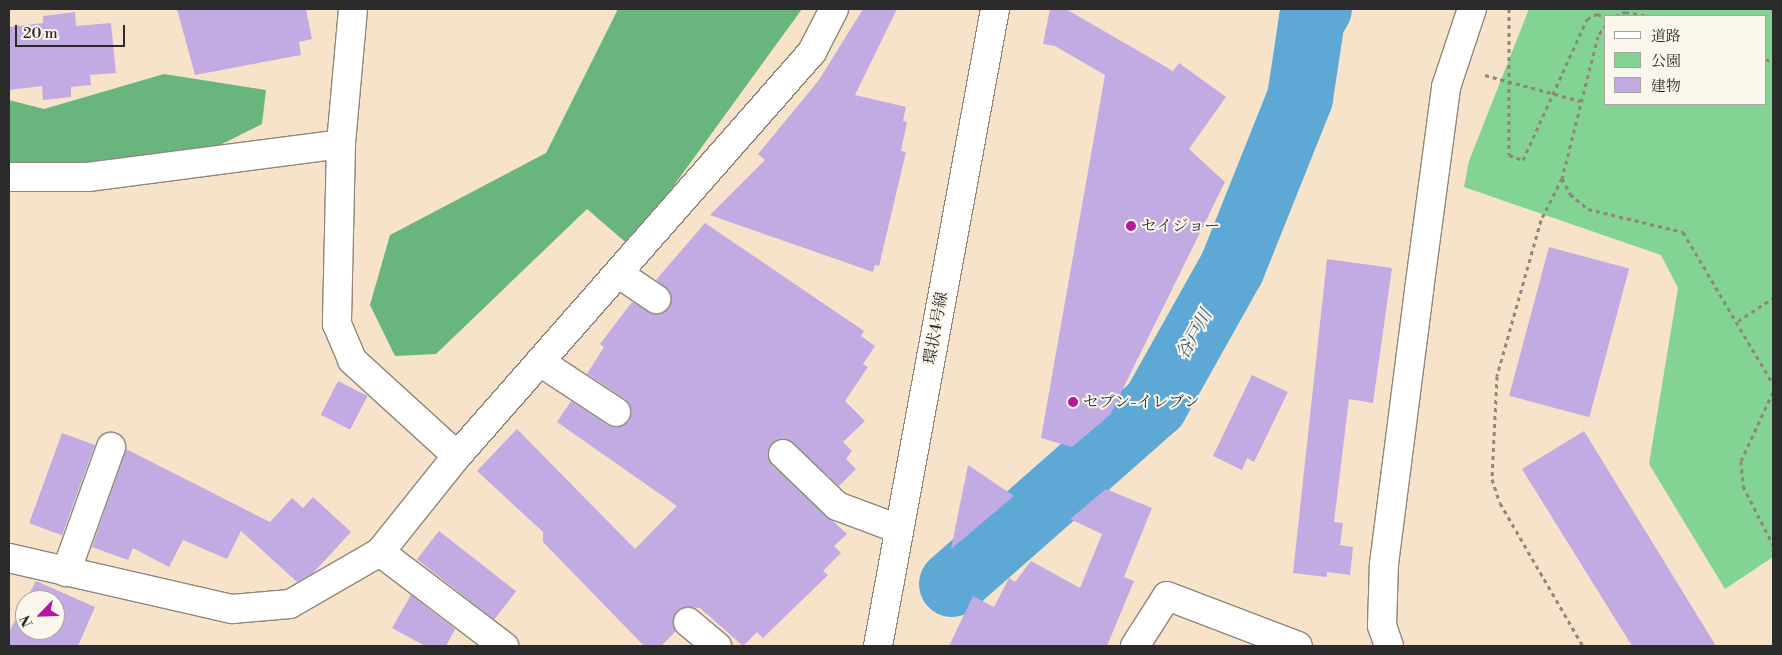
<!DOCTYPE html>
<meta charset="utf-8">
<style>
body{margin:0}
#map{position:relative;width:1782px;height:655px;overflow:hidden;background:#f6e3ca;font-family:"Libre Bodoni","Noto Serif JP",serif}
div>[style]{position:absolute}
.green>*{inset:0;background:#82d394}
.forest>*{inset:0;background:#69b57e}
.river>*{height:66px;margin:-33px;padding:0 33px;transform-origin:33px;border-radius:33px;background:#5ea8d6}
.building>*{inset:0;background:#c2abe3;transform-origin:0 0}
.path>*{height:3px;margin-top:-1.5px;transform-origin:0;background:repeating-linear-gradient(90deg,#90877a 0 4px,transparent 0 8px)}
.roads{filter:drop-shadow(1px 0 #90877a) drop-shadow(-1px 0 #90877a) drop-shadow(0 1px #90877a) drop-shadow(0 -1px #90877a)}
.minor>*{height:28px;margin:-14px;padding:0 14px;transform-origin:14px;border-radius:14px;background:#fff}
.major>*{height:28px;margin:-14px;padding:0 14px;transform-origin:14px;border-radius:14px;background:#fff}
.dots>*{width:14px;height:14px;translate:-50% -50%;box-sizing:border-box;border:2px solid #fbf7ec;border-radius:50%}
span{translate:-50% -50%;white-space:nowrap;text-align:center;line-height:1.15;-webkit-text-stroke:4px #fbf7ec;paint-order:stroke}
.poi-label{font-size:16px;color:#2b2b2b}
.left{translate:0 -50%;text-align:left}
.street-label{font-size:16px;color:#2b2b2b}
.water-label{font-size:18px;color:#3f5d6f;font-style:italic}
.frame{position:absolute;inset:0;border:10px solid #2b2b2b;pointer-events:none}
.legend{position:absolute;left:1604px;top:15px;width:162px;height:90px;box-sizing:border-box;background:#fbf7ec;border:1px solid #a8a59f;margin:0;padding:6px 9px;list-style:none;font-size:15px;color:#2b2b2b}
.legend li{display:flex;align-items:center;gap:10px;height:25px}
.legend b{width:25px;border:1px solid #a8a59f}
.north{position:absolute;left:15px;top:590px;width:50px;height:50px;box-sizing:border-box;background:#fbf7ec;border:1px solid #a8a59f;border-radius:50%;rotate:246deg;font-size:14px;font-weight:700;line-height:20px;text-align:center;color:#2b2b2b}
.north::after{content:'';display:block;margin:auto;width:18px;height:22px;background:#b5179e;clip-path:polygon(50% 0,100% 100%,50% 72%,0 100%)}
.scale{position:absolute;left:15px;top:25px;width:110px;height:22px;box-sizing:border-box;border:2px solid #2b2b2b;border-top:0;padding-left:6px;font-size:15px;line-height:18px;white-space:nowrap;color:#2b2b2b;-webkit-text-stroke:4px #fbf7ec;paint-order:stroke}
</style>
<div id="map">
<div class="green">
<i style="clip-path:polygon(evenodd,1529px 9px,1773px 9px,1773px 557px,1725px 589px,1649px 464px,1678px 288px,1661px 255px,1464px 187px,1469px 161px,1529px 9px,1606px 16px,1766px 16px,1766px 104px,1606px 104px,1606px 16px)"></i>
</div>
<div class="forest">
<i style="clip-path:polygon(618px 9px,802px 9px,630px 246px,587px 209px,436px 354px,395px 356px,370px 305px,390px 235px,546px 153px)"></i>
<i style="clip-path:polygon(164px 74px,266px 90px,262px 124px,208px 151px,89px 170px,9px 171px,9px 100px,44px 109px)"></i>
</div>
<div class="river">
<i style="left:952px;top:584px;width:271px;rotate:-41.4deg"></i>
<i style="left:1155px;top:405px;width:157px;rotate:-60.7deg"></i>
<i style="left:1232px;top:268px;width:183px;rotate:-68.2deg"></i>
<i style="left:1300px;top:98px;width:80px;rotate:-81.4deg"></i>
<i style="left:1312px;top:19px;width:12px;rotate:-55deg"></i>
</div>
<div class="building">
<i style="clip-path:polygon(177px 9px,306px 9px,312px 39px,299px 42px,301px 55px,195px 75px)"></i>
<i style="clip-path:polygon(863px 9px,897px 9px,855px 95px,906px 107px,903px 121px,907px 122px,901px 151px,906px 152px,879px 266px,875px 265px,873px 272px,710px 215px,765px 160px,758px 154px,819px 80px)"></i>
<i style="clip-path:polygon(1050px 9px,1066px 9px,1173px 71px,1179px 63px,1226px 97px,1189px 149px,1225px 182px,1110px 415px,1072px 447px,1041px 438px,1105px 75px,1055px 46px,1043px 44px)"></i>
<i style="clip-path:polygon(75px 12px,76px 26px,111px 23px,116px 73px,90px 75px,91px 85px,71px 87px,71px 97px,43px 100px,42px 86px,9px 90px,9px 27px,43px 23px,43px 16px)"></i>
<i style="clip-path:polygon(705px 223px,864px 331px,861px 336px,875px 346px,863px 364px,868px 367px,845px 401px,865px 421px,843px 442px,852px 451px,846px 459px,856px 469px,839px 486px,787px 439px,772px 443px,768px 451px,772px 465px,847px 534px,834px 546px,841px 553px,823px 571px,828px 575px,763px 638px,757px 632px,743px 646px,700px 608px,690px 607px,676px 612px,676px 631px,661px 646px,644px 646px,543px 542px,543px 532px,477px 471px,517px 429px,635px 549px,677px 506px,557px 422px,571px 401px,608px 425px,616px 428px,629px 421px,632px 412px,625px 399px,587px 374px,604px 347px,600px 344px,632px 302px,654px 314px,669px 308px,670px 293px,656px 280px)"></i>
<i style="left:1549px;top:247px;width:83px;height:154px;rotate:15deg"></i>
<i style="clip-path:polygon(1327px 259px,1392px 268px,1373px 403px,1349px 399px,1334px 522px,1343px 523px,1340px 545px,1353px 547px,1350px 575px,1327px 572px,1327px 577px,1293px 573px)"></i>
<i style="clip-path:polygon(1252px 375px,1288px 392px,1254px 462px,1247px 458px,1242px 470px,1213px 456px)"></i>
<i style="left:338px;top:381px;width:33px;height:38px;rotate:27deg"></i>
<i style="clip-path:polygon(1584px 431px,1716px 646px,1632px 646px,1522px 469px)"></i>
<i style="left:62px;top:433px;width:35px;height:96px;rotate:20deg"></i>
<i style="clip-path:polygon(126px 449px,270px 522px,292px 498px,303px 508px,313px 497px,351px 532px,313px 573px,297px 582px,241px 531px,227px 559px,183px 540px,169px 567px,133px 548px,128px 560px,92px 547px)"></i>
<i style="clip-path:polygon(968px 465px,1014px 496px,951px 549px)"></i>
<i style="clip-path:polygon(1106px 489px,1152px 508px,1124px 577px,1134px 581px,1107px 646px,949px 646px,973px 596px,994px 607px,1009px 578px,1015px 582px,1031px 561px,1080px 588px,1102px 534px,1070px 519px)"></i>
<i style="left:439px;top:531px;width:98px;height:36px;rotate:38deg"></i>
<i style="clip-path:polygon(36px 581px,95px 607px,78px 646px,9px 646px,9px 632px,25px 602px,25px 630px,55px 630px,55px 600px,26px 600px)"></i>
<i style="clip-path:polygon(411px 595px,455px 629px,446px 646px,425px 646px,392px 628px)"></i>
</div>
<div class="path">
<i style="left:1509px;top:9px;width:146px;rotate:90deg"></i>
<i style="left:1509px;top:155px;width:15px;rotate:20deg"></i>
<i style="left:1523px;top:160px;width:155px;rotate:-65.6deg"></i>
<i style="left:1587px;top:19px;width:11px;rotate:-27deg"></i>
<i style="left:1597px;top:14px;width:9px;rotate:18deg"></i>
<i style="left:1615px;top:16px;width:11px;rotate:-22deg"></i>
<i style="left:1625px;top:12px;width:25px;rotate:9deg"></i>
<i style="left:1606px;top:24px;width:14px;rotate:124deg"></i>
<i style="left:1598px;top:36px;width:146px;rotate:104.2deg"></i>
<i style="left:1562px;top:178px;width:18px;rotate:63deg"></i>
<i style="left:1570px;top:194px;width:23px;rotate:40deg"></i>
<i style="left:1588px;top:209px;width:98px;rotate:13.6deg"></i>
<i style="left:1683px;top:232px;width:177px;rotate:59.4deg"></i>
<i style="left:1766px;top:59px;width:8px;rotate:30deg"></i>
<i style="left:1485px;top:75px;width:99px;rotate:15.2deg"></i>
<i style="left:1562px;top:178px;width:47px;rotate:116.6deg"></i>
<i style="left:1541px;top:220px;width:162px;rotate:105.8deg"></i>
<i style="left:1497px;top:376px;width:103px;rotate:92.8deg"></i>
<i style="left:1492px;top:479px;width:25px;rotate:72deg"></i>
<i style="left:1500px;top:503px;width:165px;rotate:59.9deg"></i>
<i style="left:1738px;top:321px;width:42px;rotate:-33.3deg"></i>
<i style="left:1773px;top:392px;width:76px;rotate:114.9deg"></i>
<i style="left:1741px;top:461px;width:25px;rotate:85deg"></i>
<i style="left:1743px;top:486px;width:66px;rotate:63deg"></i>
</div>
<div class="roads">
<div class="minor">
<i style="left:353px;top:9px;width:136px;rotate:95.1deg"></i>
<i style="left:341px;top:144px;width:180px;rotate:91.3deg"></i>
<i style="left:337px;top:324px;width:39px;rotate:67deg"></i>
<i style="left:352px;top:360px;width:142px;rotate:42.4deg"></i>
<i style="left:9px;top:177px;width:79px"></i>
<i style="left:88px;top:177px;width:255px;rotate:-7.4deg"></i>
<i style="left:619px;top:274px;width:45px;rotate:34deg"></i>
<i style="left:540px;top:362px;width:91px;rotate:33.3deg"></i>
<i style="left:783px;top:454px;width:75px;rotate:43.9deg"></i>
<i style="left:837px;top:506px;width:66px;rotate:20.4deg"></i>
<i style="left:380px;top:552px;width:156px;rotate:37.2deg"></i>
<i style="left:9px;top:558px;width:229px;rotate:12.9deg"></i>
<i style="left:232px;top:609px;width:58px;rotate:-4.9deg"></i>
<i style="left:290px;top:604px;width:104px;rotate:-30deg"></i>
<i style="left:380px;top:552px;width:123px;rotate:-51.3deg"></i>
<i style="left:457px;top:456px;width:538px;rotate:-48.69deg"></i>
<i style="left:812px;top:52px;width:48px;rotate:-62.9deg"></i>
<i style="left:66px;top:572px;width:133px;rotate:-70.2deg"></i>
<i style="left:688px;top:622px;width:38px;rotate:40deg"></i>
<i style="left:1135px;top:646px;width:59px;rotate:-57.4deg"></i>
<i style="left:1167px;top:596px;width:140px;rotate:20.9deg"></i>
<i style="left:1389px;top:646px;width:21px;rotate:-109deg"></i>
<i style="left:1382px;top:626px;width:62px;rotate:-88.2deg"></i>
<i style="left:1384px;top:564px;width:276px;rotate:-82.7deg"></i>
<i style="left:1419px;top:290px;width:205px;rotate:-82.4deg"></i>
<i style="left:1446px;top:87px;width:82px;rotate:-71.6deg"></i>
</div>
<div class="major">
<i style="left:878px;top:646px;width:648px;rotate:-79.59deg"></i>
</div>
</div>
<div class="dots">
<i style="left:1131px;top:226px;background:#b5179e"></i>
<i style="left:1073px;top:402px;background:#b5179e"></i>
</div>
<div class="poi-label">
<span class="left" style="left:1141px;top:226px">セイジョー</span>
<span class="left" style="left:1083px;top:402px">セブン-イレブン</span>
</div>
<div class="street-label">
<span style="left:936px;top:328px;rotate:-80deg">環状4号線</span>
</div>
<div class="water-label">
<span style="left:1195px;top:335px;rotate:-61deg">谷戸川</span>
</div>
<div class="frame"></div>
<ul class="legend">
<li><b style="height:6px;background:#fff"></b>道路</li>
<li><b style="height:14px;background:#82d394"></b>公園</li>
<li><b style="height:14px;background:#c2abe3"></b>建物</li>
</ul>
<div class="north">N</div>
<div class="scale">20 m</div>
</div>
